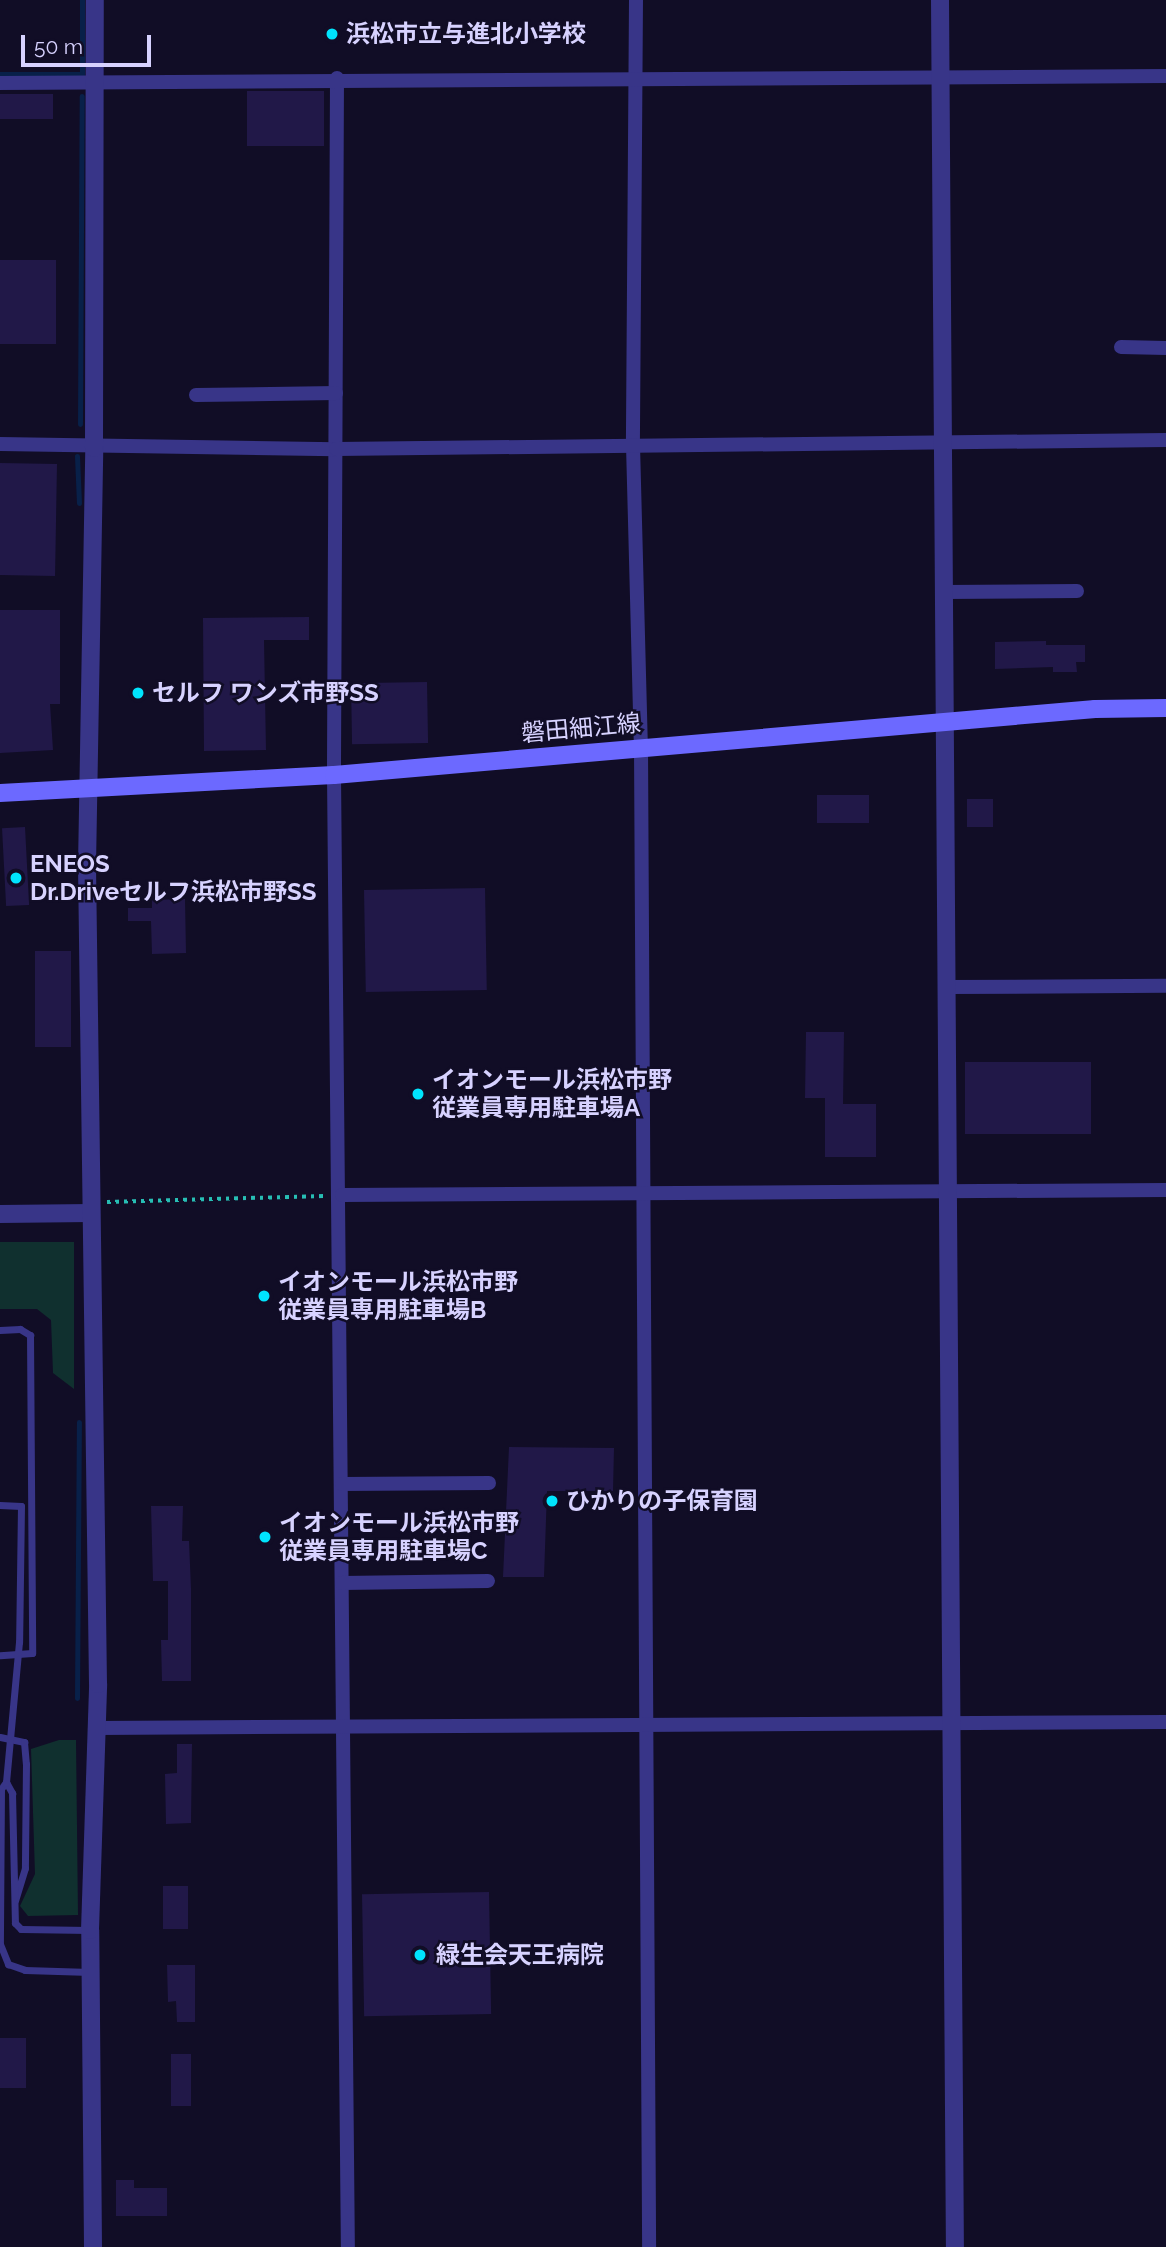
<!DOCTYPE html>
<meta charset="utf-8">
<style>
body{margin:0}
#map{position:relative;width:1166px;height:2247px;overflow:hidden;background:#110d26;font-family:Raleway,"Noto Sans JP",sans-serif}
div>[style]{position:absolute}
.green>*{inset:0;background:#10302f}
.stream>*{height:5px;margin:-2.5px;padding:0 2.5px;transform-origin:2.5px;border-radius:2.5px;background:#082049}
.building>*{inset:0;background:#211848;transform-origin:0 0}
.path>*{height:3.5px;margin-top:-1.75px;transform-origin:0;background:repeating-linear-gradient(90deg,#27beb4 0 3.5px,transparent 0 8.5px)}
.service>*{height:7px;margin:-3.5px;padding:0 3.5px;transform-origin:3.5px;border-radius:3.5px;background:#383588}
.minor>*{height:14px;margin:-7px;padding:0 7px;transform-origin:7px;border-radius:7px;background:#383588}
.tertiary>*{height:18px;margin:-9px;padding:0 9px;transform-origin:9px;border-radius:9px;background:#383588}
.secondary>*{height:18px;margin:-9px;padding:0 9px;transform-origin:9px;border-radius:9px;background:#6c69ff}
.service-bridge>*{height:7px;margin:-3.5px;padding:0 3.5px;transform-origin:3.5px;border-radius:3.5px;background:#383588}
.dots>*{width:19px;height:19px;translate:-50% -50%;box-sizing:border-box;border:4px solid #110d26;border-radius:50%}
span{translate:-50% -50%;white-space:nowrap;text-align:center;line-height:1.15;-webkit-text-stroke:5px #110d26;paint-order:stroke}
.poi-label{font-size:24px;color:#d7d2ff;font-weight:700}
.left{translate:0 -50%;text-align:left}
.street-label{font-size:24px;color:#d7d2ff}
.scale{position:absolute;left:21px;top:35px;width:130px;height:32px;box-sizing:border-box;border:4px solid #d7d2ff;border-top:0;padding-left:9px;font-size:21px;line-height:24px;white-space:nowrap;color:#d7d2ff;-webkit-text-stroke:5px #110d26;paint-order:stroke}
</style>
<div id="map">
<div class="green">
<i style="clip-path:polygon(0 1242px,74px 1242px,74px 1389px,53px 1373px,51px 1320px,37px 1309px,0 1309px)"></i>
<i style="clip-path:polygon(59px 1740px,76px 1740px,78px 1915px,28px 1916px,20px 1906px,35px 1874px,31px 1749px)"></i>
</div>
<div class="stream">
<i style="left:82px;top:0;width:75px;rotate:90deg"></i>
<i style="left:0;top:74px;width:82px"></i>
<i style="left:80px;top:424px;width:328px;rotate:-89.7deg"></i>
<i style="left:77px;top:456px;width:47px;rotate:87.6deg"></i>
<i style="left:77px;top:1698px;width:276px;rotate:-89.6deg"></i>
</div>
<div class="building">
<i style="left:247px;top:91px;width:77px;height:55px"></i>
<i style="left:53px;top:94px;width:25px;height:53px;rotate:90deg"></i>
<i style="left:56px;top:260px;width:84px;height:56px;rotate:90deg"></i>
<i style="left:0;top:463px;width:57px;height:112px;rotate:1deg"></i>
<i style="clip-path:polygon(0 610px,60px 610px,60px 704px,50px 704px,53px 750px,0 753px)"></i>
<i style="clip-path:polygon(309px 617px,309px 640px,264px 640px,266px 750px,204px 751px,203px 618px)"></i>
<i style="clip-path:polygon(1046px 641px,1046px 645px,1085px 645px,1085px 662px,1076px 662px,1077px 672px,1053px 672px,1053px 667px,995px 669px,995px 642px)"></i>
<i style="left:427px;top:682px;width:61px;height:76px;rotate:89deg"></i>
<i style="left:817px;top:795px;width:52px;height:28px"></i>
<i style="left:967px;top:799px;width:26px;height:28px"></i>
<i style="left:25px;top:827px;width:78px;height:23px;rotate:87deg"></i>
<i style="left:485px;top:888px;width:102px;height:121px;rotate:89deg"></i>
<i style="clip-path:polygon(185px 899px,186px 953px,152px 954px,151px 921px,128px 921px,128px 908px,152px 908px,152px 900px)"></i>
<i style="left:35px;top:951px;width:36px;height:96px"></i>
<i style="clip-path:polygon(806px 1032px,844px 1032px,843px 1104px,876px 1104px,876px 1157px,825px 1157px,825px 1098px,805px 1098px)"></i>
<i style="left:965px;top:1062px;width:126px;height:72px"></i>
<i style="clip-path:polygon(509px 1447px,614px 1448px,613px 1491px,547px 1491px,544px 1577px,503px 1577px)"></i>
<i style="clip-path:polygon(151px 1506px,183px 1506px,182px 1541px,189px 1541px,191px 1589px,191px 1681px,162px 1681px,161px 1640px,168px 1640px,168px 1581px,153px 1581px)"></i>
<i style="clip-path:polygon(177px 1744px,192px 1744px,191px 1823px,166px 1824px,165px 1774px,177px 1773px)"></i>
<i style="left:163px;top:1886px;width:25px;height:43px"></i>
<i style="left:489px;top:1892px;width:122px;height:127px;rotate:89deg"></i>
<i style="clip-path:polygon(167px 1965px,195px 1965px,195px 2022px,177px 2022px,176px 2001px,168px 2002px)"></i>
<i style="left:0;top:2038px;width:26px;height:50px"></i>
<i style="left:171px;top:2054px;width:20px;height:52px"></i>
<i style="clip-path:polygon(116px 2180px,134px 2180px,134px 2188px,167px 2188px,167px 2216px,116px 2216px)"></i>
</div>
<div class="path">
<i style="left:107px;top:1202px;width:217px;rotate:-1.6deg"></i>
</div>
<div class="service">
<i style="left:0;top:1737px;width:25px;rotate:12deg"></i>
<i style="left:24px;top:1742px;width:22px;rotate:85deg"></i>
<i style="left:26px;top:1764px;width:104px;rotate:90.6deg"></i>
<i style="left:25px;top:1868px;width:34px;rotate:107deg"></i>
<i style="left:6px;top:1782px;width:9px;rotate:126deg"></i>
<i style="left:1px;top:1789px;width:155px;rotate:90.4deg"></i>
<i style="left:0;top:1944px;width:22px;rotate:68deg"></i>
<i style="left:8px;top:1964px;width:18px;rotate:19deg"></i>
<i style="left:25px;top:1970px;width:65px;rotate:1.8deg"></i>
<i style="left:6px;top:1782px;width:13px;rotate:61deg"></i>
<i style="left:12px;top:1793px;width:130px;rotate:88.7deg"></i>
<i style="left:15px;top:1923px;width:8px;rotate:45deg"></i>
<i style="left:21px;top:1929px;width:68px;rotate:0.8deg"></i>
</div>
<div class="minor">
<i style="left:636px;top:0;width:445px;rotate:90.4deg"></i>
<i style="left:633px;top:445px;width:302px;rotate:88.5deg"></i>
<i style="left:641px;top:747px;width:1500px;rotate:89.69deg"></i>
<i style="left:337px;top:78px;width:697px;rotate:90.25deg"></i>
<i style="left:334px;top:775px;width:1472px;rotate:89.46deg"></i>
<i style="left:0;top:83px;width:1166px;rotate:-0.34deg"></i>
<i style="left:1121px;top:347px;width:45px;rotate:1.3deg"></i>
<i style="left:196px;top:395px;width:140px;rotate:-0.8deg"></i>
<i style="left:0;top:444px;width:336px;rotate:0.9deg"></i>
<i style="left:336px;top:449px;width:830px;rotate:-0.62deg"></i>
<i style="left:945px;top:592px;width:132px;rotate:-0.4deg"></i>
<i style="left:947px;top:987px;width:219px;rotate:-0.3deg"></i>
<i style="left:342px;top:1195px;width:824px;rotate:-0.35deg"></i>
<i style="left:342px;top:1484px;width:147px;rotate:-0.4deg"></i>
<i style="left:342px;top:1583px;width:146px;rotate:-0.8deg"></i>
<i style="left:97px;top:1728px;width:1069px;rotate:-0.32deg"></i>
</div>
<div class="tertiary">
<i style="left:940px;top:0;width:2247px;rotate:89.62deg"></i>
<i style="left:0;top:1214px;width:91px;rotate:-0.6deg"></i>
<i style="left:93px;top:2247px;width:317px;rotate:-90.5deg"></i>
<i style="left:90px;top:1930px;width:246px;rotate:-88.1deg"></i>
<i style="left:98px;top:1684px;width:818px;rotate:-90.77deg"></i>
<i style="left:87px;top:866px;width:418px;rotate:-89deg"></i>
<i style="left:94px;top:448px;width:448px;rotate:-89.9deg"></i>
</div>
<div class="secondary">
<i style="left:0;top:793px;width:334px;rotate:-3.1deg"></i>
<i style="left:334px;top:775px;width:764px;rotate:-4.96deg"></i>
<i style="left:1095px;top:709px;width:71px;rotate:-0.8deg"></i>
</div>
<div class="service-bridge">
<i style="left:0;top:1330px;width:20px;rotate:-3deg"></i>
<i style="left:20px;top:1329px;width:12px;rotate:31deg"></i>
<i style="left:30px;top:1335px;width:318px;rotate:89.6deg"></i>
<i style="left:32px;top:1653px;width:32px;rotate:176deg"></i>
<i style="left:0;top:1505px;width:21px;rotate:3deg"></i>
<i style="left:21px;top:1506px;width:136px;rotate:90.8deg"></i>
<i style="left:19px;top:1642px;width:141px;rotate:95.3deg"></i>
</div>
<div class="dots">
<i style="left:332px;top:34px;background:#00e4fd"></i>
<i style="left:138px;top:693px;background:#00e4fd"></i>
<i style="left:16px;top:878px;background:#00e4fd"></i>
<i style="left:418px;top:1094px;background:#00e4fd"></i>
<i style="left:264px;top:1296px;background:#00e4fd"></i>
<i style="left:552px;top:1501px;background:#00e4fd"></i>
<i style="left:265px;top:1537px;background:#00e4fd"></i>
<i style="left:420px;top:1955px;background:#00e4fd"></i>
</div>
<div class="poi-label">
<span class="left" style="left:346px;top:34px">浜松市立与進北小学校</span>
<span class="left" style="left:152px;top:693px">セルフ ワンズ市野SS</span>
<span class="left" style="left:30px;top:878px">ENEOS<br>Dr.Driveセルフ浜松市野SS</span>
<span class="left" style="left:432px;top:1094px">イオンモール浜松市野<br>従業員専用駐車場A</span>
<span class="left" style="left:278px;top:1296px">イオンモール浜松市野<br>従業員専用駐車場B</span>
<span class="left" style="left:566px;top:1501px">ひかりの子保育園</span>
<span class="left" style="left:279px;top:1537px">イオンモール浜松市野<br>従業員専用駐車場C</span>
<span class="left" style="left:436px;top:1955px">緑生会天王病院</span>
</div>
<div class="street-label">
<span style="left:581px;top:728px;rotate:-5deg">磐田細江線</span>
</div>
<div class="scale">50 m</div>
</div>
